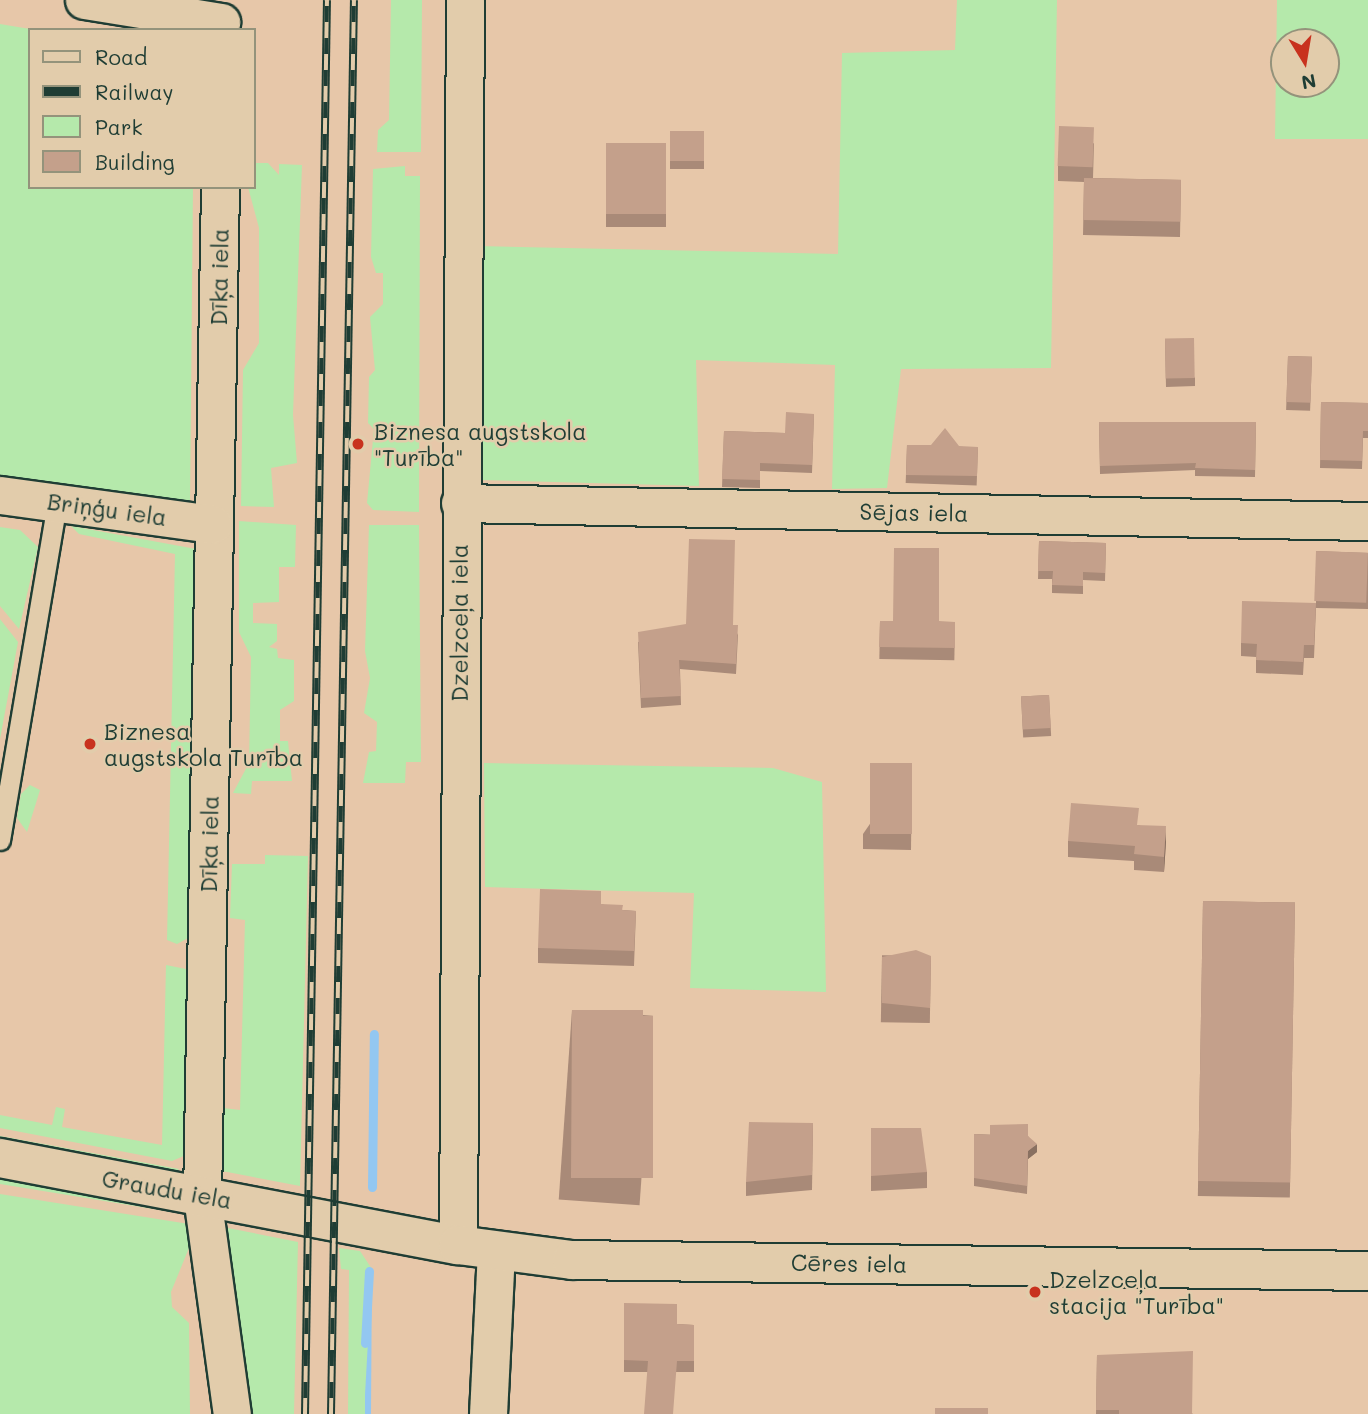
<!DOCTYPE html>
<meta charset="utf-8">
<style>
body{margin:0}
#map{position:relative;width:1368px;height:1414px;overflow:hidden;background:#e7c7a9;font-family:Mali,sans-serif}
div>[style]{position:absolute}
.green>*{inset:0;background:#b5e9ab}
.water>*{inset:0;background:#93c7f1}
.stream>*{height:9px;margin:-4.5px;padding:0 4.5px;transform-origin:4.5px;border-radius:4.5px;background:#93c7f1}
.roads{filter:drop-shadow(2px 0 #1f3d34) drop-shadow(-2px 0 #1f3d34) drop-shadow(0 2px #1f3d34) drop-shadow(0 -2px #1f3d34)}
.lane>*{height:19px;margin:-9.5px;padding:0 9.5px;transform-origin:9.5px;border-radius:9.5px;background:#e2ccab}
.street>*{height:37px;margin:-18.5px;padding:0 18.5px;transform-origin:18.5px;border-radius:18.5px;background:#e2ccab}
.secondary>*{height:38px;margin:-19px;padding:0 19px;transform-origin:19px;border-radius:19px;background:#e2ccab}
.rail>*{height:8px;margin-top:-4px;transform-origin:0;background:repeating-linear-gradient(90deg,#e2ccab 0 16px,#1f3d34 0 32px);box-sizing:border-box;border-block:2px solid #1f3d34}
.wall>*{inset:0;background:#a98a78;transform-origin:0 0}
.shaded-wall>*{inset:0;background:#897061}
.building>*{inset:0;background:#c4a08b;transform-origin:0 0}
.dots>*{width:19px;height:19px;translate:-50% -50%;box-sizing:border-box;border:4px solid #e2ccab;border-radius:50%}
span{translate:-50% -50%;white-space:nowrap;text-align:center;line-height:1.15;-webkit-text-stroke:5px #e2ccab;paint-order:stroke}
.street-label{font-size:23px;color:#1f3d34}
.poi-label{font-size:23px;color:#1f3d34}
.left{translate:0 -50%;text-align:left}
.legend{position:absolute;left:28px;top:28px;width:228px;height:161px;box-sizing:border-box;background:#e2ccab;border:2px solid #94937b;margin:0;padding:9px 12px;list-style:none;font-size:21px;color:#1f3d34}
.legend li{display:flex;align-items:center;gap:14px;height:35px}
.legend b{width:35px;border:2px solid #94937b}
.north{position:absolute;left:1270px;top:28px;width:70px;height:70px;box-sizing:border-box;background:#e2ccab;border:2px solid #94937b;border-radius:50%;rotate:169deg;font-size:19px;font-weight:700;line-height:28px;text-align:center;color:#1f3d34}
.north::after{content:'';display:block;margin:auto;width:24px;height:32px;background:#c8321e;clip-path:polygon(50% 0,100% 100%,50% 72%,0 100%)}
</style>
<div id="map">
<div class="green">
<i style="clip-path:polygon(391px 0,422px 0,421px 152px,377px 152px,378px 130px,389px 120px)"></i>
<i style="clip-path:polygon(957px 0,1057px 0,1051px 368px,901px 369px,887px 488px,832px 489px,835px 365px,696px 360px,699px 486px,479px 480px,478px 246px,838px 254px,842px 53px,955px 50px)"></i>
<i style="clip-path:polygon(evenodd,1277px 0,1368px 0,1368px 139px,1275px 139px,1277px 0,1284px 42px,1326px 42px,1326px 84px,1284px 84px,1284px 42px)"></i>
<i style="clip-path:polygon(0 24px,36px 30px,30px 30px,30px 187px,193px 187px,190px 507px,0 484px)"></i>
<i style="clip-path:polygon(254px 163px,268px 163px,279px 175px,279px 164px,302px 165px,293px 415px,297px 463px,271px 468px,274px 507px,241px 506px,243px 370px,259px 343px,259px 228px,248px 187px,254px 187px)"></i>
<i style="clip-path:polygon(405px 166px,405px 176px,420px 176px,419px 512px,373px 510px,367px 503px,374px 429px,368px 423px,369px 377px,375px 370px,370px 317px,383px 304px,383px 273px,376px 273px,371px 257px,373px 169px)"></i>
<i style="clip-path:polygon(239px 521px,296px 525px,295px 567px,279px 567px,279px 602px,253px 603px,253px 623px,277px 624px,277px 641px,269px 647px,277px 649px,278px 658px,294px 660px,294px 701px,280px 710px,280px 741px,288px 741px,292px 781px,252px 781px,251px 794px,233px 793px,249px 763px,251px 657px,239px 632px)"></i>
<i style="clip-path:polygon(369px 525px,419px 525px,421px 762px,406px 762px,405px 783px,363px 783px,369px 752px,376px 751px,377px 722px,364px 713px,370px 678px,365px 651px)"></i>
<i style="clip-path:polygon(71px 526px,196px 549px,190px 937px,177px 944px,167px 940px,175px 554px,79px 534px)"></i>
<i style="clip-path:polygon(0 527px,20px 530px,38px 547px,19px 629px,0 606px)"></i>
<i style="clip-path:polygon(0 619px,18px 642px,0 739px)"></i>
<i style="clip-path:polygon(484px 763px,773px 768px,822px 782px,826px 992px,690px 988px,694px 893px,485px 887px)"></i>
<i style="clip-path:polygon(30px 785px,40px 790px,27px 832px,17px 818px,21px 794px)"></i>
<i style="clip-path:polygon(265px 855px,308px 856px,300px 1186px,222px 1171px,223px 1108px,240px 1110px,245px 920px,230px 918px,232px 864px,265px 864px)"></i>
<i style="clip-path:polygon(166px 965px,191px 970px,186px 1155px,172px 1161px,0 1128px,0 1115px,52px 1125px,56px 1107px,65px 1109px,62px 1127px,162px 1145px)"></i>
<i style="clip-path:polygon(0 1136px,179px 1169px,172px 1174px,0 1144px)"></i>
<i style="clip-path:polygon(0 1175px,170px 1208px,178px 1213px,0 1184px)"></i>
<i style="clip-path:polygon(0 1194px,189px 1224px,191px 1243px,171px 1292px,172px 1307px,189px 1323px,190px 1414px,0 1414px)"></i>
<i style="clip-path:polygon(228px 1228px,298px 1242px,294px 1414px,248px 1414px,241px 1327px,223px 1249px)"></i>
<i style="clip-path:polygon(339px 1248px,360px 1251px,372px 1269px,365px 1414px,348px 1414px,349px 1270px,341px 1269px)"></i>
</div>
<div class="water">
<i style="clip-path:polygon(372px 1269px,371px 1414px,365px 1414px,365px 1395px)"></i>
</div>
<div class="stream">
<i style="left:372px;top:1187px;width:153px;rotate:-89.3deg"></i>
<i style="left:365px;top:1343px;width:72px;rotate:-86.8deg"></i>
</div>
<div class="roads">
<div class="lane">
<i style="left:0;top:840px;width:342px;rotate:-80.4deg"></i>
</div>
<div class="street">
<i style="left:84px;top:0;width:139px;rotate:9.1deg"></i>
<i style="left:220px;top:187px;width:1009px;rotate:91.02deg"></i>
<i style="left:202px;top:1196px;width:220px;rotate:82.2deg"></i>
<i style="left:0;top:495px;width:215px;rotate:7.8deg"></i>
<i style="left:460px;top:503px;width:908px;rotate:1.14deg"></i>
<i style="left:458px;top:1245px;width:1245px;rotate:-89.68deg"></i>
<i style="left:488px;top:1414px;width:162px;rotate:-87.2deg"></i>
</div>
<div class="secondary">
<i style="left:0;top:1158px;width:466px;rotate:10.8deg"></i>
<i style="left:458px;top:1245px;width:115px;rotate:7.5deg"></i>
<i style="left:572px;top:1260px;width:796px;rotate:0.79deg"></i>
</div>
</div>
<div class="rail">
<i style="left:305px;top:1414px;width:1414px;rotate:-89.11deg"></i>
<i style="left:331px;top:1414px;width:1414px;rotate:-89.07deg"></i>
</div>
<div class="wall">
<i style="left:670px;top:131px;width:34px;height:38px"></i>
<i style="left:606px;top:143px;width:60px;height:84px"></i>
<i style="clip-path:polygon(1094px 143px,1093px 178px,1181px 180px,1180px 237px,1083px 235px,1084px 182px,1058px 181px,1058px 166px)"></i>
<i style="clip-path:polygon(1165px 339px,1195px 378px,1195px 386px,1166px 387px)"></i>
<i style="left:1288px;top:356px;width:24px;height:54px;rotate:2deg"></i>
<i style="clip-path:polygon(1321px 402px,1368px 403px,1368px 438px,1363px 438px,1362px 469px,1320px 468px)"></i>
<i style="clip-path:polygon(814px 414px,812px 473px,760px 471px,760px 488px,722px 487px,724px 431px,785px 433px)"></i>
<i style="clip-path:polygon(1099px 422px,1256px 422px,1255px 477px,1195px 476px,1195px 470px,1100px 474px)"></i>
<i style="left:907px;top:445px;width:71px;height:38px;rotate:2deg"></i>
<i style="clip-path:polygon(1039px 541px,1106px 543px,1105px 581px,1083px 580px,1083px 594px,1052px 593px,1052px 579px,1038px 579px)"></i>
<i style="clip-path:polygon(1316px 551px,1368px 553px,1368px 609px,1316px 608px,1314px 658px,1304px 658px,1303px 675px,1256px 673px,1256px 657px,1241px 656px,1241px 643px,1316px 603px)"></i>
<i style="left:880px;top:621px;width:75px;height:38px;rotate:1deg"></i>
<i style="clip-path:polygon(733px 625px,738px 635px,736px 674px,680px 669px,681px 705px,641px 708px,638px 642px)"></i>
<i style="left:1049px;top:695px;width:41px;height:28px;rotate:87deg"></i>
<i style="clip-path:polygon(912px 763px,911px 850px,863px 849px,863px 834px)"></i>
<i style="clip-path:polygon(1139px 825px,1166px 842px,1164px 872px,1134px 870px,1134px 861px,1068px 857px,1068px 841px)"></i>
<i style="left:1203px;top:901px;width:92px;height:295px;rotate:1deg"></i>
<i style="clip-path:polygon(601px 904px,623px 910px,636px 911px,634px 966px,538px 963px,538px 948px)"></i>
<i style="left:931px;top:956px;width:67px;height:49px;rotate:91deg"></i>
<i style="left:572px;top:1010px;width:81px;height:190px;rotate:4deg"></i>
<i style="clip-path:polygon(813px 1123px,812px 1190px,746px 1196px,746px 1182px)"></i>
<i style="clip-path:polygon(871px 1128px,927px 1172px,927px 1188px,871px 1191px)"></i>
<i style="clip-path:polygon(974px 1134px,1028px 1136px,1037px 1152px,1028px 1159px,1027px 1194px,974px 1186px)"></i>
<i style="clip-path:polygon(624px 1303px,677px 1324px,694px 1325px,694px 1372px,624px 1372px)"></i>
<i style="clip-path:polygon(1097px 1355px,1193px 1414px,1096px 1414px)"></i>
</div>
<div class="shaded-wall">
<i style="clip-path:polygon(1166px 826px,1166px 842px,1164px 872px,1164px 857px)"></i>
<i style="clip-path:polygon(1037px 1144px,1037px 1152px,1028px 1159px,1027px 1194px,1028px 1151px)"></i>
</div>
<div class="building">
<i style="left:1059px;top:126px;width:35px;height:40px;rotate:2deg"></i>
<i style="left:670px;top:131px;width:34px;height:30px"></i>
<i style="left:606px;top:143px;width:60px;height:71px"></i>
<i style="left:1084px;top:178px;width:97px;height:42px;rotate:1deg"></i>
<i style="left:1194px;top:338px;width:40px;height:29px;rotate:89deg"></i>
<i style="left:1288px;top:356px;width:24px;height:46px;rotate:2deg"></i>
<i style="clip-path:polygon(1321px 402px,1368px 403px,1368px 431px,1363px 431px,1362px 461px,1320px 460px)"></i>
<i style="clip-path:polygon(786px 412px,814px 414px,812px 465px,760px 463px,760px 480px,722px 479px,724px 431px,785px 433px)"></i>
<i style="clip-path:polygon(1099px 422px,1256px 422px,1255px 470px,1195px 468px,1196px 463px,1100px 466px)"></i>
<i style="clip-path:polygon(945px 428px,959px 446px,978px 447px,977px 476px,906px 475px,907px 445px,931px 445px)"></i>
<i style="clip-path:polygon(689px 539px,735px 540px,733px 625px,738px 625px,736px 664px,679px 660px,681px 696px,641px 698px,638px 632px,686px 624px)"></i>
<i style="clip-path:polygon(1039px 541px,1106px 543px,1105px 573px,1083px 572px,1083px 586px,1052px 585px,1053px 571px,1038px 571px)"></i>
<i style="clip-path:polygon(894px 548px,939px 548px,939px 621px,955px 622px,955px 648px,879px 647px,880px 621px,893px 621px)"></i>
<i style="left:1316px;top:551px;width:52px;height:50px;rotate:2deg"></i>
<i style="clip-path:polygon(1242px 601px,1316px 603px,1314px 645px,1304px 645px,1303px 662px,1256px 660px,1257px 644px,1241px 643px)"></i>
<i style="left:1049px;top:695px;width:33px;height:28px;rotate:87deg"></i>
<i style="left:870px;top:763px;width:42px;height:71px"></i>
<i style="clip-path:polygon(1071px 803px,1139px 808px,1137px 825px,1166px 826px,1164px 857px,1134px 854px,1135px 846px,1068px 841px)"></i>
<i style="clip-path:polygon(540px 889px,601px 891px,601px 904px,623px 905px,622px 910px,636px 911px,634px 951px,538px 948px)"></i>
<i style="left:1203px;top:901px;width:92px;height:280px;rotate:1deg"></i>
<i style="clip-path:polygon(916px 950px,931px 956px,930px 1008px,882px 1003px,882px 957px)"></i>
<i style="clip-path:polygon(572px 1010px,643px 1010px,643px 1016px,653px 1016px,653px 1178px,571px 1178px)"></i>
<i style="clip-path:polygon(749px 1122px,813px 1123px,812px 1175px,746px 1182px)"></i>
<i style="clip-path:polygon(1028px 1124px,1028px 1136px,1037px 1144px,1028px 1151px,1027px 1186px,974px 1178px,974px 1134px,990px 1135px,990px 1125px)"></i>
<i style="clip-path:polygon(871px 1128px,921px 1128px,927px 1172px,871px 1176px)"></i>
<i style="clip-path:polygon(624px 1303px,677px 1304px,677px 1324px,694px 1325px,694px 1361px,677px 1361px,673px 1414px,644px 1414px,648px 1361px,624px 1360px)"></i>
<i style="clip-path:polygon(1193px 1351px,1192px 1414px,1119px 1414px,1119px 1410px,1096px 1410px,1097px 1355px)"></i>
<i style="left:935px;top:1408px;width:53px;height:6px"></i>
</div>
<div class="dots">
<i style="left:358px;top:444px;background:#c8321e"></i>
<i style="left:90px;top:744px;background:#c8321e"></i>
<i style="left:1035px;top:1292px;background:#c8321e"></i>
</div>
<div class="street-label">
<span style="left:219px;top:277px;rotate:-89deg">Dīķa iela</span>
<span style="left:107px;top:509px;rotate:8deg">Briņģu iela</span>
<span style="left:914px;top:512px;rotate:1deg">Sējas iela</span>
<span style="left:459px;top:623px;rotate:-90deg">Dzelzceļa iela</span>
<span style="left:209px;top:844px;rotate:-89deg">Dīķa iela</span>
<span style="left:167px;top:1189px;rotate:10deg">Graudu iela</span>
<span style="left:849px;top:1263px;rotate:1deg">Cēres iela</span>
</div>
<div class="poi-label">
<span class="left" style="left:374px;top:444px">Biznesa augstskola<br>"Turība"</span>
<span class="left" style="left:104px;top:744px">Biznesa<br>augstskola Turība</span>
<span class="left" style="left:1049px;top:1292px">Dzelzceļa<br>stacija "Turība"</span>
</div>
<ul class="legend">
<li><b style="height:9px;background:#e2ccab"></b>Road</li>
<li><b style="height:9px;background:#1f3d34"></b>Railway</li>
<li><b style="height:19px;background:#b5e9ab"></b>Park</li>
<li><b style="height:19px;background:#c4a08b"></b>Building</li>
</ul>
<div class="north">N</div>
</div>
